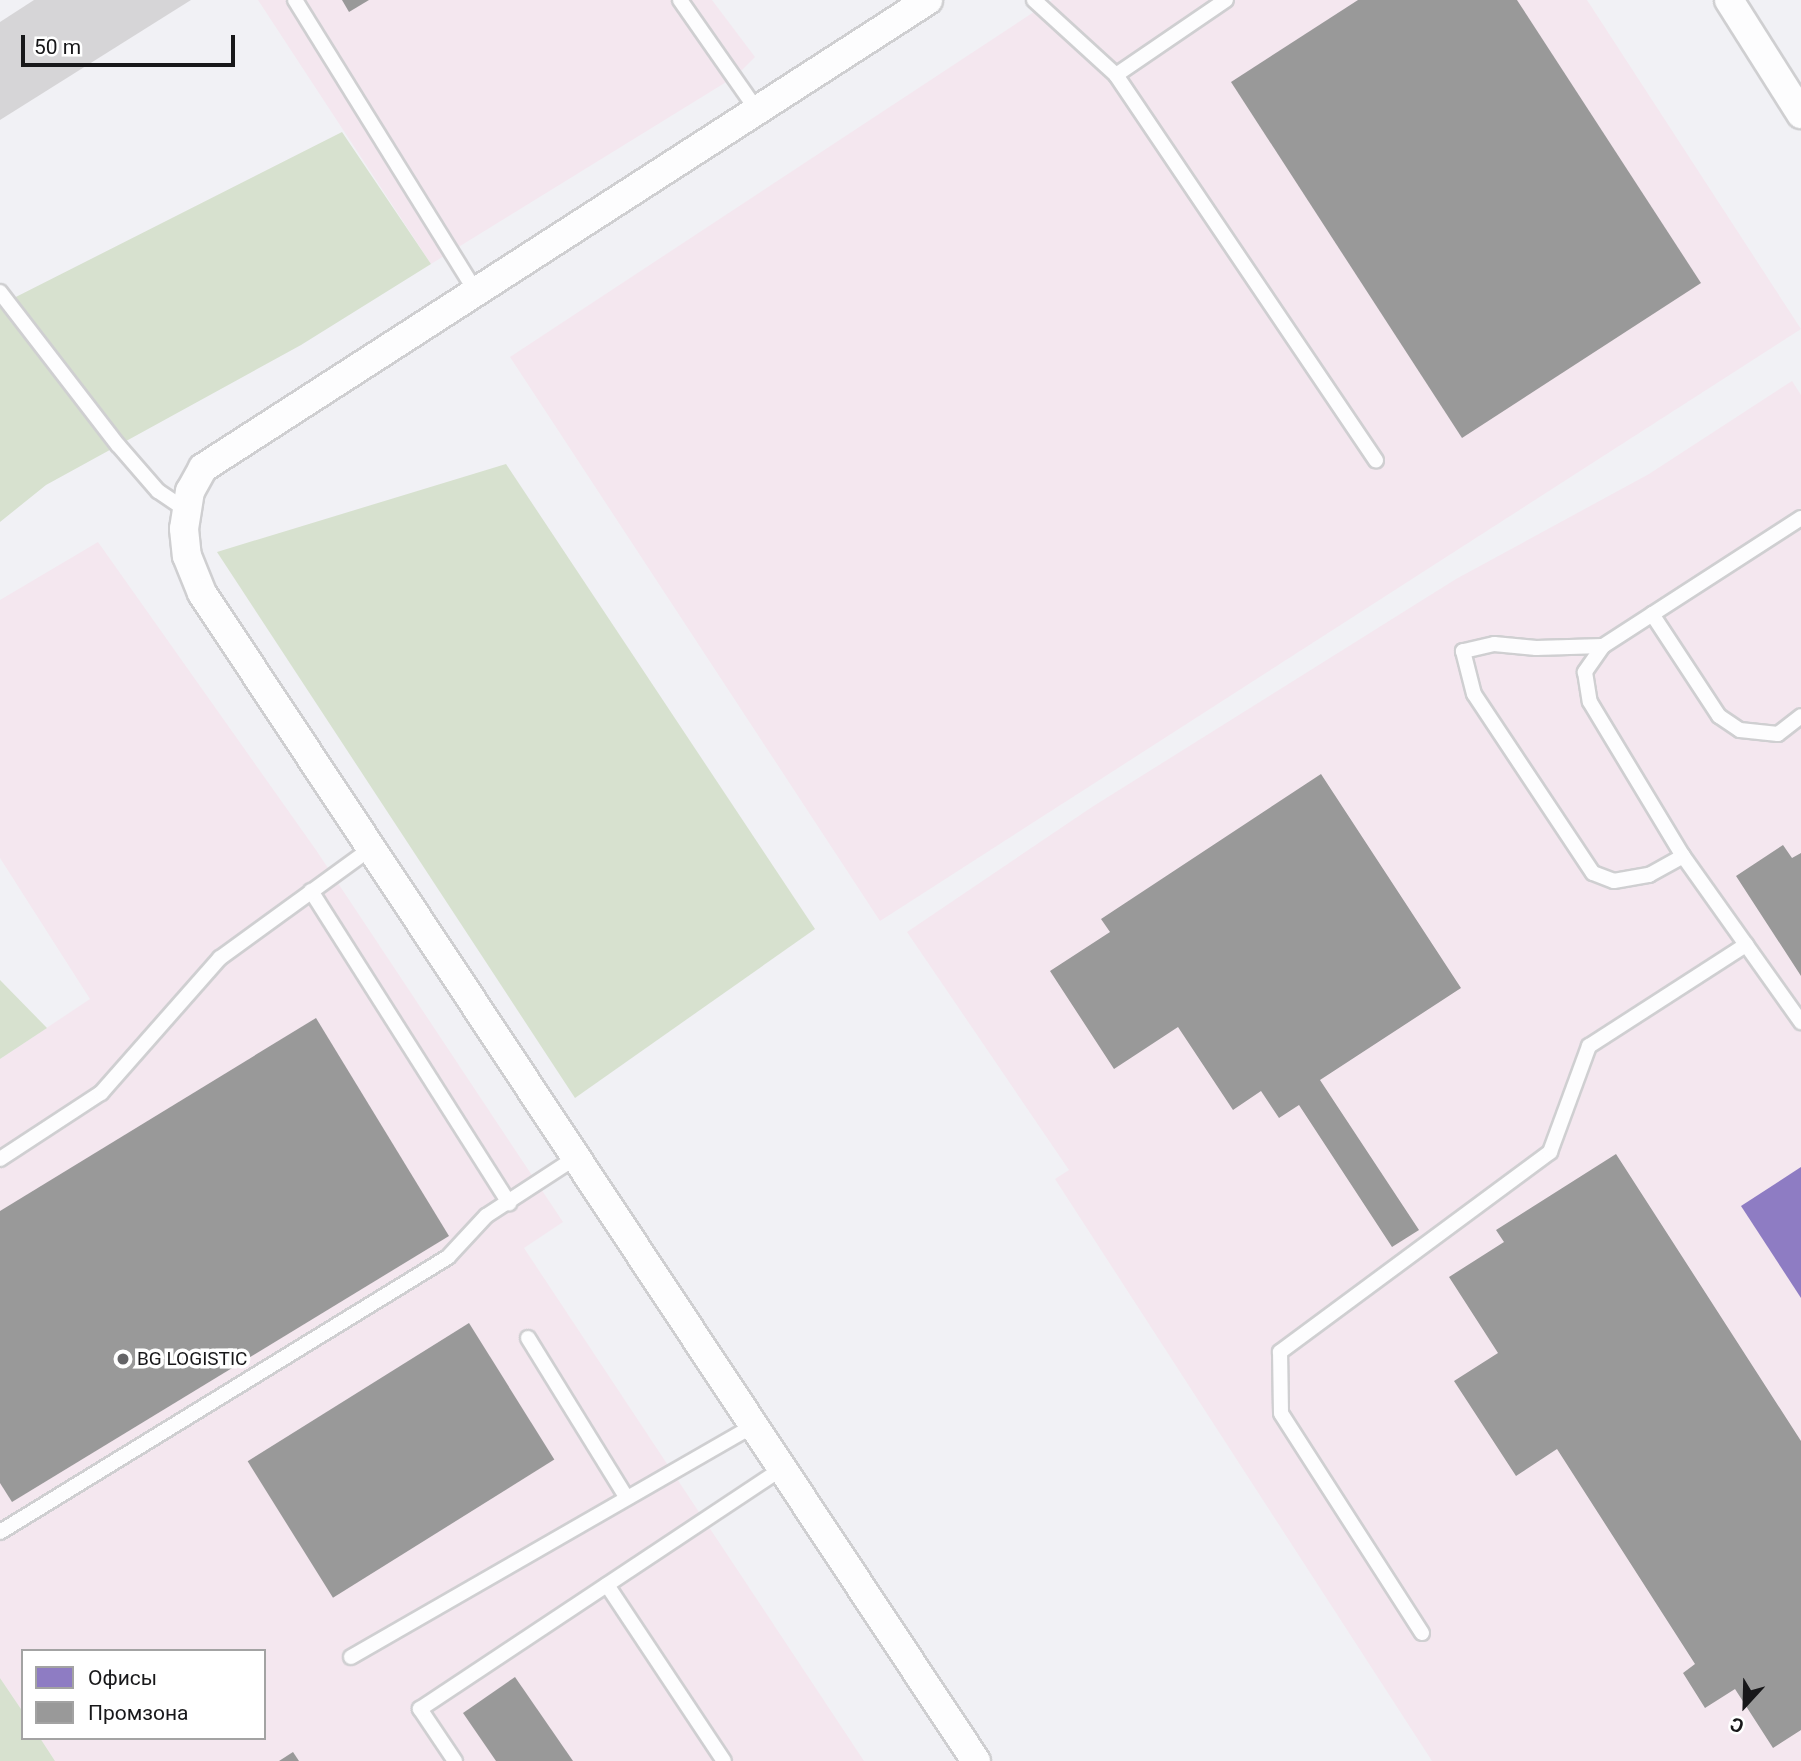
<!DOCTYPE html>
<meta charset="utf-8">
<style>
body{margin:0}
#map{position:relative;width:1801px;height:1761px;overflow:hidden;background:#f1f1f5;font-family:Roboto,sans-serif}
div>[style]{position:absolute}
.industrial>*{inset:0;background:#f4e7ef}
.green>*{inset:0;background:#d7e1cf}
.offices>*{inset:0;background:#8e7cc3}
.industry>*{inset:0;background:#999;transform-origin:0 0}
.building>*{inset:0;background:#d6d5d7}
.roads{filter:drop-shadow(2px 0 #cfcfd1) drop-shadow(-2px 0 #cfcfd1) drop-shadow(0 2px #cfcfd1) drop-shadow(0 -2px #cfcfd1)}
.lane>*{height:14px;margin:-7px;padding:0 7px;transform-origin:7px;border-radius:7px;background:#fdfdfe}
.street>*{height:28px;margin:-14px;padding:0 14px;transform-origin:14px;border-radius:14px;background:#fdfdfe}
.dots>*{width:19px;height:19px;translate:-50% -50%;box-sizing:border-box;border:4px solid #fff;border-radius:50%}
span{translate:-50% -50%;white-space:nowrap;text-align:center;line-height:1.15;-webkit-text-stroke:7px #fff;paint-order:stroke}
.poi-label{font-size:19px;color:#18181a}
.left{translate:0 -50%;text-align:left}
.legend{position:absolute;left:21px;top:1649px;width:245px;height:91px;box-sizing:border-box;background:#fff;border:2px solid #a3a3a3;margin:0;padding:9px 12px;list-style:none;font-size:21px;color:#18181a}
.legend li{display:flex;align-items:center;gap:14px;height:35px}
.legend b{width:35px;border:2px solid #a3a3a3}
.north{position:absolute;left:1710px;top:1670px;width:70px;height:70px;-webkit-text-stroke:5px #fff;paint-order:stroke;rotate:202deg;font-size:19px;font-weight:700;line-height:28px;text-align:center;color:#18181a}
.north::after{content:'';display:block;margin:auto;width:24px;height:32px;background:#18181a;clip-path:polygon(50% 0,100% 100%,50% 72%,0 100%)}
.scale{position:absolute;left:21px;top:35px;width:214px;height:32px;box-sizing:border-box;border:4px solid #18181a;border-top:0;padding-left:9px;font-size:21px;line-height:24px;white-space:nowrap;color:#18181a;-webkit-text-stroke:5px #fff;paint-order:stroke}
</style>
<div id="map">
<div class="industrial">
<i style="clip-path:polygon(258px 0,712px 0,755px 57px,736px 76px,431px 264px)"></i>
<i style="clip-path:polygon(1052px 0,1587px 0,1801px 329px,880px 921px,510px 357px)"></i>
<i style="clip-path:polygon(1792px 381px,1801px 395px,1801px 1761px,1432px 1761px,1055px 1179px,1069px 1170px,907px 932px,1092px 807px,1456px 579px,1649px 474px)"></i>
<i style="clip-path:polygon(98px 542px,316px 850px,563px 1222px,524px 1248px,864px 1761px,55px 1761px,40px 1738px,264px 1738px,264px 1651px,23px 1651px,23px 1712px,0 1678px,0 1059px,90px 999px,0 858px,0 600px)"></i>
</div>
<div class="green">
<i style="clip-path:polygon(342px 132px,431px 264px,301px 345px,46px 485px,0 522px,0 305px)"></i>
<i style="clip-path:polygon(506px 464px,815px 929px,575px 1098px,217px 552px)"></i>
<i style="clip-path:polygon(0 980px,47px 1028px,0 1059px)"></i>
<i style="clip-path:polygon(0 1678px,23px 1712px,23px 1738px,40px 1738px,55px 1761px,0 1761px)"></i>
</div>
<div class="offices">
<i style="clip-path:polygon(1801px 1167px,1801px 1298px,1741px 1206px)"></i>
</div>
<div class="industry">
<i style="clip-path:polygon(342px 0,369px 0,349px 12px)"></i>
<i style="clip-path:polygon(1358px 0,1517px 0,1701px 283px,1462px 438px,1231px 82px)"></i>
<i style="clip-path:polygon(1321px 774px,1461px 988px,1320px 1080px,1419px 1230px,1392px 1247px,1299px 1105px,1279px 1118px,1261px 1091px,1233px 1110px,1178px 1027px,1114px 1069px,1050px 971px,1110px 932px,1101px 919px)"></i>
<i style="clip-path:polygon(1783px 845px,1792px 858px,1801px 853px,1801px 976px,1736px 876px)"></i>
<i style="clip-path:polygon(316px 1018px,449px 1236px,12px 1502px,0 1483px,0 1211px)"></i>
<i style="clip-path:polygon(1616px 1154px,1801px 1441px,1801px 1730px,1773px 1748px,1735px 1689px,1705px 1708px,1683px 1673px,1695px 1664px,1557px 1449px,1516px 1476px,1454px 1381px,1498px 1353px,1449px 1277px,1504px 1242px,1496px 1230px)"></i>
<i style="left:469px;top:1323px;width:161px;height:261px;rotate:58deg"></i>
<i style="clip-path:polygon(515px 1677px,573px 1761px,496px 1761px,463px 1713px)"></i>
<i style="clip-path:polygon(293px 1752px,299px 1761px,279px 1761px)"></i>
</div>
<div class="building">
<i style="clip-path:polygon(34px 0,191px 0,0 120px,0 22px)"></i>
</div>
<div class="roads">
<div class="lane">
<i style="left:295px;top:0;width:341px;rotate:58.2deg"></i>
<i style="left:680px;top:0;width:133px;rotate:55.1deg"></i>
<i style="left:1034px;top:0;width:111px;rotate:42.4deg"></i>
<i style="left:1116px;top:75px;width:465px;rotate:56deg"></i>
<i style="left:1116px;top:75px;width:133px;rotate:-34.3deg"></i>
<i style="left:0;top:292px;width:193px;rotate:52.4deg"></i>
<i style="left:118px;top:445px;width:61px;rotate:49deg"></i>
<i style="left:158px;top:491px;width:32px;rotate:34deg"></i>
<i style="left:1801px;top:518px;width:236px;rotate:147.1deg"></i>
<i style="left:1603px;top:646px;width:32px;rotate:125deg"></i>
<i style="left:1585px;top:672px;width:30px;rotate:81deg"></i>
<i style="left:1590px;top:702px;width:180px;rotate:58.9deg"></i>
<i style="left:1683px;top:856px;width:204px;rotate:54.6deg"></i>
<i style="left:1652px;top:614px;width:122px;rotate:56.7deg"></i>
<i style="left:1719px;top:716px;width:25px;rotate:34deg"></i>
<i style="left:1740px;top:730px;width:38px;rotate:6deg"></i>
<i style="left:1778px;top:734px;width:29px;rotate:-38deg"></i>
<i style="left:1603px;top:646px;width:67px;rotate:178.3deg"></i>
<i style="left:1536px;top:648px;width:42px;rotate:-174.6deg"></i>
<i style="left:1494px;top:644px;width:32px;rotate:167deg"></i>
<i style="left:1463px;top:651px;width:44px;rotate:75.7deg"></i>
<i style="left:1474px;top:694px;width:215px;rotate:56.4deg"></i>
<i style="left:1593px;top:873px;width:22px;rotate:21deg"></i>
<i style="left:1614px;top:881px;width:36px;rotate:-10deg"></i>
<i style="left:1649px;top:875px;width:39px;rotate:-29deg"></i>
<i style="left:311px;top:891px;width:370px;rotate:57.6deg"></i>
<i style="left:0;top:1159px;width:121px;rotate:-33.2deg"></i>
<i style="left:101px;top:1093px;width:180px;rotate:-48.6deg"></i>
<i style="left:220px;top:958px;width:185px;rotate:-36deg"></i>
<i style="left:528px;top:1338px;width:185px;rotate:58.3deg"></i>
<i style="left:0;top:1532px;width:526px;rotate:-31.54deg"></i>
<i style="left:448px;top:1257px;width:56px;rotate:-47.2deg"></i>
<i style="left:486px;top:1216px;width:106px;rotate:-33.1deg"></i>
<i style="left:607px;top:1585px;width:211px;rotate:56.4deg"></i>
<i style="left:1422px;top:1633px;width:261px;rotate:-122.7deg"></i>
<i style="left:1281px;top:1413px;width:61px;rotate:-90.9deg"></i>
<i style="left:1280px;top:1352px;width:336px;rotate:-36.5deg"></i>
<i style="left:1550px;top:1152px;width:113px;rotate:-69.8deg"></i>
<i style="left:1589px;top:1046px;width:187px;rotate:-32.8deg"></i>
<i style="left:351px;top:1657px;width:464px;rotate:-29.9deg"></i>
<i style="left:455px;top:1761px;width:63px;rotate:-123.9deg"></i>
<i style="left:420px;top:1709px;width:433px;rotate:-33.6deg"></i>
</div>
<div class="street">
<i style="left:928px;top:0;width:863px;rotate:147.16deg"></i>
<i style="left:203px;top:468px;width:26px;rotate:119deg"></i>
<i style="left:190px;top:491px;width:38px;rotate:99deg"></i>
<i style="left:184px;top:529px;width:27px;rotate:84deg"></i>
<i style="left:187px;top:556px;width:40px;rotate:68deg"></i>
<i style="left:202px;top:593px;width:1401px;rotate:56.47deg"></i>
<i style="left:1729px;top:0;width:135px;rotate:57.7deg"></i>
</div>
</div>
<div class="dots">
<i style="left:123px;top:1359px;background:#646467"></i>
</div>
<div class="poi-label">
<span class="left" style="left:137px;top:1359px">BG LOGISTIC</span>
</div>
<ul class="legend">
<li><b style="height:19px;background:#8e7cc3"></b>Офисы</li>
<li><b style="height:19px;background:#999"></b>Промзона</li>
</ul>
<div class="north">С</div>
<div class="scale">50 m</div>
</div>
